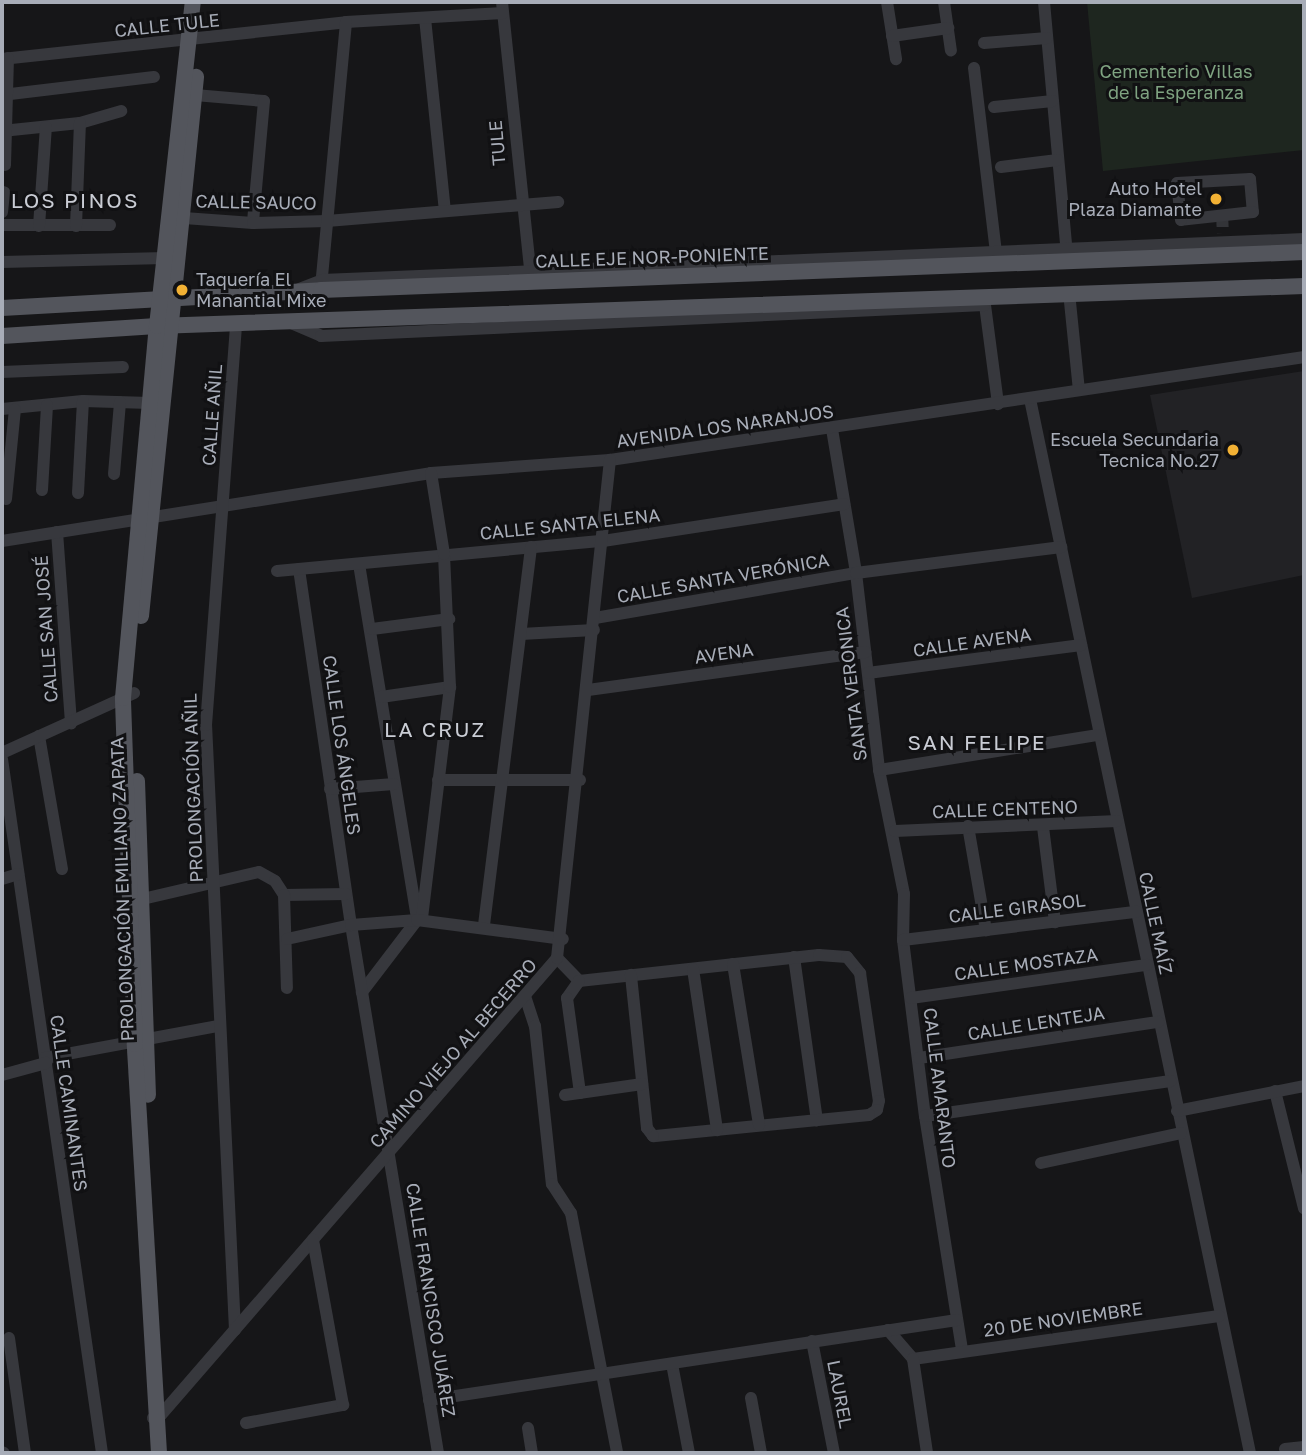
<!DOCTYPE html>
<meta charset="utf-8">
<style>
body{margin:0}
#map{position:relative;width:1306px;height:1455px;overflow:hidden;background:#161618;font-family:"Golos Text",sans-serif}
div>[style]{position:absolute}
.built>*{inset:0;background:#222225}
.green>*{inset:0;background:#1e261f}
.minor-tunnel>*{height:12px;margin-top:-6px;transform-origin:0;background:repeating-linear-gradient(90deg,#333438 0 12px,transparent 0 18px)}
.minor>*{height:12px;margin:-6px;padding:0 6px;transform-origin:6px;border-radius:6px;background:#37383d}
.major>*{height:16px;margin:-8px;padding:0 8px;transform-origin:8px;border-radius:8px;background:#53555c}
.dots>*{width:19px;height:19px;translate:-50% -50%;box-sizing:border-box;border:4px solid #111113;border-radius:50%}
span{translate:-50% -50%;white-space:nowrap;text-align:center;line-height:1.15;-webkit-text-stroke:6px #111113;paint-order:stroke}
.street-label{font-size:18px;color:#a8adb8}
.park-label{font-size:18px;color:#7fa381}
.poi-label{font-size:18px;color:#a8adb8}
.right{translate:-100% -50%;text-align:right}
.left{translate:0 -50%;text-align:left}
.quarter-label{font-size:21px;color:#c9ccd4;letter-spacing:2px}
.frame{position:absolute;inset:0;border:4px solid #a8adb8;pointer-events:none}
</style>
<div id="map">
<div class="built">
<i style="clip-path:polygon(1304px 371px,1304px 575px,1192px 598px,1150px 395px)"></i>
</div>
<div class="green">
<i style="clip-path:polygon(1087px 2px,1304px 2px,1304px 150px,1103px 171px)"></i>
</div>
<div class="minor-tunnel">
<i style="left:1222px;top:215px;width:18px;rotate:87deg"></i>
</div>
<div class="minor">
<i style="left:502px;top:2px;width:277px;rotate:84deg"></i>
<i style="left:887px;top:2px;width:58px;rotate:81deg"></i>
<i style="left:944px;top:2px;width:49px;rotate:81.9deg"></i>
<i style="left:1044px;top:2px;width:255px;rotate:84.8deg"></i>
<i style="left:425px;top:18px;width:194px;rotate:84.1deg"></i>
<i style="left:892px;top:36px;width:57px;rotate:-8.1deg"></i>
<i style="left:984px;top:43px;width:63px;rotate:-4.5deg"></i>
<i style="left:2px;top:59px;width:346px;rotate:-6.1deg"></i>
<i style="left:346px;top:22px;width:157px;rotate:-3.3deg"></i>
<i style="left:974px;top:68px;width:185px;rotate:83.2deg"></i>
<i style="left:2px;top:95px;width:153px;rotate:-6.8deg"></i>
<i style="left:195px;top:95px;width:69px;rotate:5deg"></i>
<i style="left:264px;top:101px;width:122px;rotate:95.2deg"></i>
<i style="left:994px;top:107px;width:59px;rotate:-5.8deg"></i>
<i style="left:2px;top:131px;width:78px;rotate:-5.9deg"></i>
<i style="left:80px;top:123px;width:43px;rotate:-16.3deg"></i>
<i style="left:5px;top:165px;width:107px;rotate:-88.4deg"></i>
<i style="left:1001px;top:167px;width:57px;rotate:-7deg"></i>
<i style="left:1250px;top:179px;width:33px;rotate:85deg"></i>
<i style="left:1253px;top:212px;width:72px;rotate:173.7deg"></i>
<i style="left:1181px;top:220px;width:37px;rotate:-96deg"></i>
<i style="left:1177px;top:183px;width:73px;rotate:-3.1deg"></i>
<i style="left:2px;top:212px;width:20px;rotate:-84deg"></i>
<i style="left:184px;top:218px;width:69px;rotate:4.1deg"></i>
<i style="left:253px;top:223px;width:74px;rotate:-1.5deg"></i>
<i style="left:327px;top:221px;width:232px;rotate:-4.7deg"></i>
<i style="left:2px;top:225px;width:108px"></i>
<i style="left:39px;top:226px;width:99px;rotate:-86deg"></i>
<i style="left:76px;top:226px;width:103px;rotate:-87.8deg"></i>
<i style="left:2px;top:262px;width:163px;rotate:-1.4deg"></i>
<i style="left:321px;top:287px;width:266px;rotate:-84.6deg"></i>
<i style="left:299px;top:289px;width:25px;rotate:-21deg"></i>
<i style="left:322px;top:280px;width:983px;rotate:-2.39deg"></i>
<i style="left:1070px;top:302px;width:88px;rotate:84.2deg"></i>
<i style="left:985px;top:305px;width:100px;rotate:82.5deg"></i>
<i style="left:291px;top:323px;width:33px;rotate:23deg"></i>
<i style="left:321px;top:336px;width:664px;rotate:-2.68deg"></i>
<i style="left:2px;top:372px;width:121px;rotate:-2.4deg"></i>
<i style="left:1030px;top:399px;width:1077px;rotate:78.21deg"></i>
<i style="left:2px;top:409px;width:81px;rotate:-5.6deg"></i>
<i style="left:83px;top:401px;width:67px;rotate:1.7deg"></i>
<i style="left:832px;top:429px;width:146px;rotate:80.5deg"></i>
<i style="left:856px;top:573px;width:198px;rotate:83.3deg"></i>
<i style="left:879px;top:770px;width:126px;rotate:78.6deg"></i>
<i style="left:904px;top:894px;width:46px;rotate:91.2deg"></i>
<i style="left:903px;top:940px;width:177px;rotate:82.9deg"></i>
<i style="left:925px;top:1116px;width:237px;rotate:81deg"></i>
<i style="left:114px;top:474px;width:72px;rotate:-85.2deg"></i>
<i style="left:42px;top:490px;width:85px;rotate:-86.6deg"></i>
<i style="left:78px;top:493px;width:92px;rotate:-86.9deg"></i>
<i style="left:6px;top:499px;width:90px;rotate:-84.3deg"></i>
<i style="left:57px;top:532px;width:192px;rotate:85.8deg"></i>
<i style="left:2px;top:541px;width:434px;rotate:-9deg"></i>
<i style="left:431px;top:473px;width:179px;rotate:-4.2deg"></i>
<i style="left:610px;top:460px;width:702px;rotate:-8.44deg"></i>
<i style="left:359px;top:564px;width:361px;rotate:80.7deg"></i>
<i style="left:417px;top:920px;width:91px;rotate:127.4deg"></i>
<i style="left:299px;top:569px;width:360px;rotate:81.7deg"></i>
<i style="left:351px;top:925px;width:535px;rotate:80.64deg"></i>
<i style="left:277px;top:571px;width:327px;rotate:-5.3deg"></i>
<i style="left:603px;top:541px;width:244px;rotate:-8.7deg"></i>
<i style="left:595px;top:618px;width:265px;rotate:-9.8deg"></i>
<i style="left:856px;top:573px;width:207px;rotate:-7.2deg"></i>
<i style="left:372px;top:629px;width:78px;rotate:-7.4deg"></i>
<i style="left:521px;top:634px;width:73px;rotate:-3.1deg"></i>
<i style="left:868px;top:673px;width:215px;rotate:-7.5deg"></i>
<i style="left:588px;top:690px;width:280px;rotate:-7.8deg"></i>
<i style="left:381px;top:697px;width:70px;rotate:-8.2deg"></i>
<i style="left:39px;top:736px;width:135px;rotate:80.2deg"></i>
<i style="left:2px;top:753px;width:145px;rotate:-24.4deg"></i>
<i style="left:2px;top:759px;width:701px;rotate:81.8deg"></i>
<i style="left:879px;top:770px;width:222px;rotate:-9.1deg"></i>
<i style="left:438px;top:780px;width:142px"></i>
<i style="left:330px;top:789px;width:64px;rotate:-4.5deg"></i>
<i style="left:968px;top:826px;width:106px;rotate:80.2deg"></i>
<i style="left:1043px;top:827px;width:96px;rotate:82.8deg"></i>
<i style="left:895px;top:831px;width:222px;rotate:-2.6deg"></i>
<i style="left:2px;top:879px;width:17px;rotate:-17deg"></i>
<i style="left:284px;top:895px;width:62px;rotate:-0.9deg"></i>
<i style="left:134px;top:901px;width:128px;rotate:-13.1deg"></i>
<i style="left:259px;top:872px;width:18px;rotate:29deg"></i>
<i style="left:275px;top:881px;width:17px;rotate:57deg"></i>
<i style="left:284px;top:895px;width:93px;rotate:88.2deg"></i>
<i style="left:422px;top:918px;width:233px;rotate:-83.1deg"></i>
<i style="left:450px;top:687px;width:133px;rotate:-92.6deg"></i>
<i style="left:444px;top:554px;width:82px;rotate:-99.1deg"></i>
<i style="left:484px;top:925px;width:381px;rotate:-82.9deg"></i>
<i style="left:287px;top:939px;width:66px;rotate:-12.3deg"></i>
<i style="left:351px;top:925px;width:66px;rotate:-4.3deg"></i>
<i style="left:417px;top:920px;width:147px;rotate:7.4deg"></i>
<i style="left:903px;top:940px;width:235px;rotate:-6.9deg"></i>
<i style="left:794px;top:957px;width:165px;rotate:82deg"></i>
<i style="left:557px;top:958px;width:32px;rotate:46deg"></i>
<i style="left:579px;top:981px;width:241px;rotate:-6.2deg"></i>
<i style="left:819px;top:955px;width:28px;rotate:4deg"></i>
<i style="left:847px;top:957px;width:21px;rotate:51deg"></i>
<i style="left:860px;top:973px;width:129px;rotate:81.6deg"></i>
<i style="left:879px;top:1101px;width:9px;rotate:103deg"></i>
<i style="left:877px;top:1110px;width:9px;rotate:148deg"></i>
<i style="left:869px;top:1115px;width:217px;rotate:174.4deg"></i>
<i style="left:653px;top:1136px;width:10px;rotate:-127deg"></i>
<i style="left:647px;top:1128px;width:154px;rotate:-96deg"></i>
<i style="left:733px;top:964px;width:163px;rotate:80.8deg"></i>
<i style="left:693px;top:969px;width:163px;rotate:81.5deg"></i>
<i style="left:579px;top:981px;width:21px;rotate:125deg"></i>
<i style="left:567px;top:998px;width:96px;rotate:82.2deg"></i>
<i style="left:525px;top:996px;width:32px;rotate:72deg"></i>
<i style="left:535px;top:1026px;width:159px;rotate:83.9deg"></i>
<i style="left:552px;top:1184px;width:35px;rotate:57deg"></i>
<i style="left:571px;top:1213px;width:244px;rotate:79.1deg"></i>
<i style="left:911px;top:998px;width:238px;rotate:-8deg"></i>
<i style="left:45px;top:1058px;width:175px;rotate:-10.5deg"></i>
<i style="left:919px;top:1058px;width:242px;rotate:-8.6deg"></i>
<i style="left:2px;top:1075px;width:46px;rotate:-15.3deg"></i>
<i style="left:1275px;top:1091px;width:121px;rotate:76.1deg"></i>
<i style="left:565px;top:1095px;width:78px;rotate:-8.1deg"></i>
<i style="left:1177px;top:1111px;width:129px;rotate:-11.1deg"></i>
<i style="left:925px;top:1116px;width:248px;rotate:-8.1deg"></i>
<i style="left:1041px;top:1163px;width:143px;rotate:-12.1deg"></i>
<i style="left:235px;top:1330px;width:606px;rotate:-92.74deg"></i>
<i style="left:206px;top:725px;width:401px;rotate:-85.7deg"></i>
<i style="left:888px;top:1330px;width:38px;rotate:49deg"></i>
<i style="left:9px;top:1338px;width:116px;rotate:82.1deg"></i>
<i style="left:812px;top:1341px;width:114px;rotate:78.9deg"></i>
<i style="left:913px;top:1359px;width:309px;rotate:-8deg"></i>
<i style="left:913px;top:1359px;width:95px;rotate:81.5deg"></i>
<i style="left:672px;top:1364px;width:91px;rotate:79.2deg"></i>
<i style="left:751px;top:1398px;width:56px;rotate:79.7deg"></i>
<i style="left:429px;top:1400px;width:534px;rotate:-8.62deg"></i>
<i style="left:153px;top:1418px;width:7px;rotate:-16deg"></i>
<i style="left:160px;top:1416px;width:606px;rotate:-49.08deg"></i>
<i style="left:557px;top:958px;width:501px;rotate:-83.93deg"></i>
<i style="left:246px;top:1423px;width:99px;rotate:-10.5deg"></i>
<i style="left:343px;top:1405px;width:168px;rotate:-100.3deg"></i>
<i style="left:528px;top:1428px;width:25px;rotate:81deg"></i>
<i style="left:1285px;top:1449px;width:19px;rotate:-6deg"></i>
<i style="left:2px;top:1452px;width:2px;rotate:27deg"></i>
</div>
<div class="major">
<i style="left:2px;top:308px;width:320px;rotate:-3.2deg"></i>
<i style="left:321px;top:290px;width:984px;rotate:-2.21deg"></i>
<i style="left:2px;top:336px;width:155px;rotate:-3.7deg"></i>
<i style="left:157px;top:326px;width:1148px;rotate:-2deg"></i>
<i style="left:141px;top:616px;width:542px;rotate:-84.17deg"></i>
<i style="left:137px;top:781px;width:314px;rotate:88deg"></i>
<i style="left:159px;top:1453px;width:410px;rotate:-93.4deg"></i>
<i style="left:135px;top:1044px;width:346px;rotate:-92deg"></i>
<i style="left:123px;top:698px;width:374px;rotate:-84.8deg"></i>
<i style="left:157px;top:326px;width:326px;rotate:-83.7deg"></i>
</div>
<div class="dots">
<i style="left:1216px;top:199px;background:#f2b134"></i>
<i style="left:182px;top:290px;background:#f2b134"></i>
<i style="left:1233px;top:450px;background:#f2b134"></i>
</div>
<div class="street-label">
<span style="left:167px;top:25px;rotate:-6deg">CALLE TULE</span>
<span style="left:497px;top:143px;rotate:-95deg">TULE</span>
<span style="left:256px;top:202px;rotate:1deg">CALLE SAUCO</span>
<span style="left:652px;top:257px;rotate:-2deg">CALLE EJE NOR-PONIENTE</span>
<span style="left:212px;top:415px;rotate:-86deg">CALLE AÑIL</span>
<span style="left:725px;top:426px;rotate:-8deg">AVENIDA LOS NARANJOS</span>
<span style="left:570px;top:524px;rotate:-6deg">CALLE SANTA ELENA</span>
<span style="left:723px;top:578px;rotate:-10deg">CALLE SANTA VERÓNICA</span>
<span style="left:46px;top:629px;rotate:-94deg">CALLE SAN JOSÉ</span>
<span style="left:972px;top:642px;rotate:-8deg">CALLE AVENA</span>
<span style="left:724px;top:653px;rotate:-8deg">AVENA</span>
<span style="left:851px;top:684px;rotate:-97deg">SANTA VERONICA</span>
<span style="left:342px;top:745px;rotate:82deg">CALLE LOS ÁNGELES</span>
<span style="left:193px;top:788px;rotate:-92deg">PROLONGACIÓN AÑIL</span>
<span style="left:1005px;top:809px;rotate:-2deg">CALLE CENTENO</span>
<span style="left:122px;top:889px;rotate:-92deg">PROLONGACIÓN EMILIANO ZAPATA</span>
<span style="left:1017px;top:908px;rotate:-7deg">CALLE GIRASOL</span>
<span style="left:1156px;top:923px;rotate:78deg">CALLE MAÍZ</span>
<span style="left:1026px;top:964px;rotate:-8deg">CALLE MOSTAZA</span>
<span style="left:1036px;top:1023px;rotate:-9deg">CALLE LENTEJA</span>
<span style="left:453px;top:1053px;rotate:-49deg">CAMINO VIEJO AL BECERRO</span>
<span style="left:940px;top:1088px;rotate:83deg">CALLE AMARANTO</span>
<span style="left:69px;top:1103px;rotate:82deg">CALLE CAMINANTES</span>
<span style="left:431px;top:1300px;rotate:81deg">CALLE FRANCISCO JUÁREZ</span>
<span style="left:1063px;top:1319px;rotate:-8deg">20 DE NOVIEMBRE</span>
<span style="left:840px;top:1394px;rotate:79deg">LAUREL</span>
</div>
<div class="park-label">
<span style="left:1176px;top:82px">Cementerio Villas<br>de la Esperanza</span>
</div>
<div class="poi-label">
<span class="right" style="left:1202px;top:199px">Auto Hotel<br>Plaza Diamante</span>
<span class="left" style="left:196px;top:290px">Taquería El<br>Manantial Mixe</span>
<span class="right" style="left:1219px;top:450px">Escuela Secundaria<br>Tecnica No.27</span>
</div>
<div class="quarter-label">
<span style="left:75px;top:200px">LOS PINOS</span>
<span style="left:435px;top:729px">LA CRUZ</span>
<span style="left:977px;top:742px">SAN FELIPE</span>
</div>
<div class="frame"></div>
</div>
